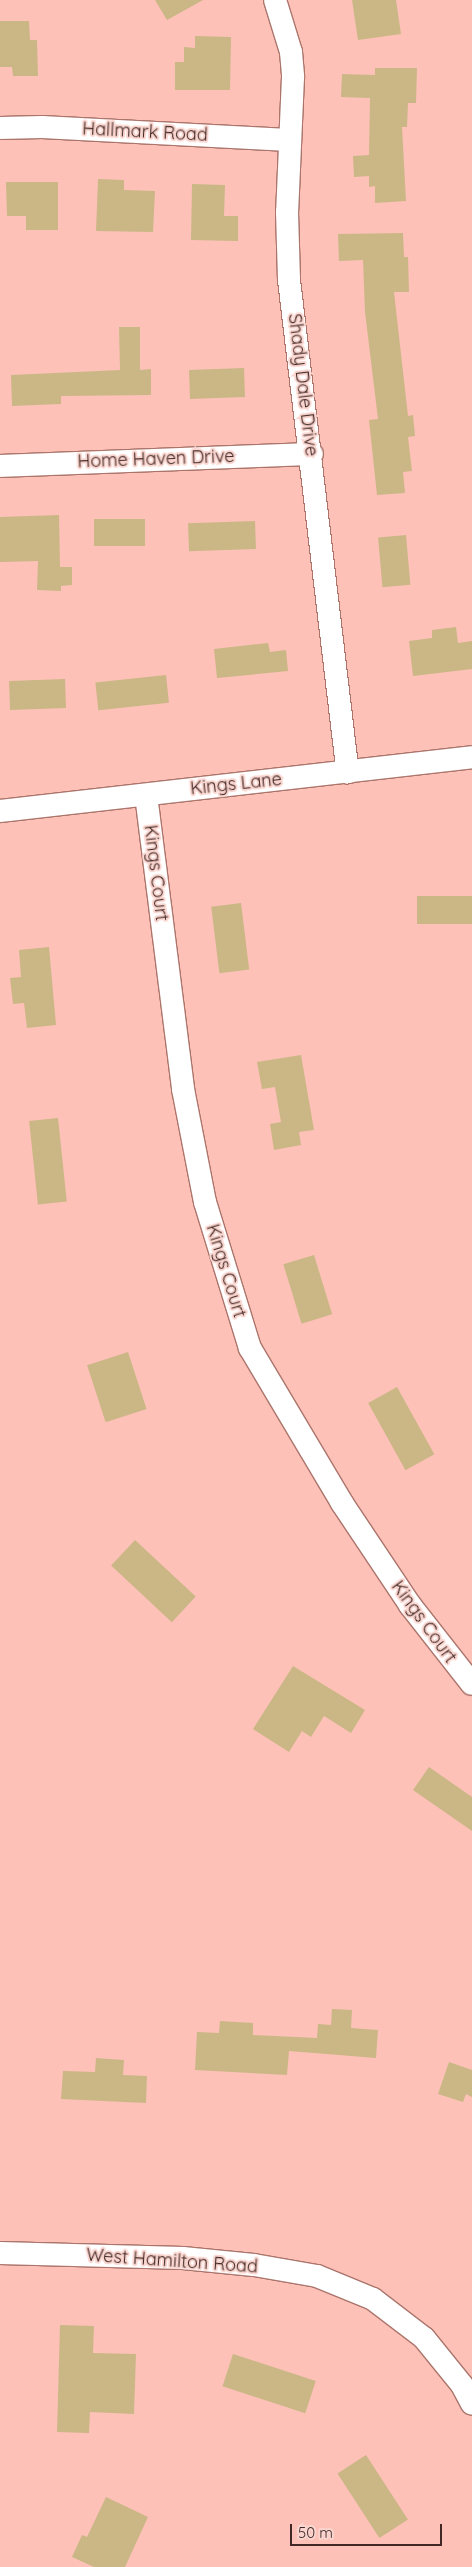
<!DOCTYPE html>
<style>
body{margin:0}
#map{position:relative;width:472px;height:2567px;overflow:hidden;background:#fdc1b7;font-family:Quicksand,sans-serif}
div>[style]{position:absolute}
.building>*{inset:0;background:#cab785;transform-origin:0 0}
.roads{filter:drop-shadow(1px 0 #ab756c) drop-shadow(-1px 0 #ab756c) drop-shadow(0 1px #ab756c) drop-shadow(0 -1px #ab756c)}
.minor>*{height:22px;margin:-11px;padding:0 11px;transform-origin:11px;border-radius:11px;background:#fff}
span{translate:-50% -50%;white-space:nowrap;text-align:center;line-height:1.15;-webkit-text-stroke:4px #fad5cf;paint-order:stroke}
.street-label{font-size:18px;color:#402925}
.scale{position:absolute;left:290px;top:2524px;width:152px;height:22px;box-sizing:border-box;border:2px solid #402925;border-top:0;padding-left:6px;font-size:15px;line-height:18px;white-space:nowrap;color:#402925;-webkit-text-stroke:4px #fad5cf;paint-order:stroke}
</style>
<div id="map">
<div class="building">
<i style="clip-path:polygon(155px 0,203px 0,167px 20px)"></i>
<i style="clip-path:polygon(352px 0,396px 0,401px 34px,358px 40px)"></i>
<i style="clip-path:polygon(0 21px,29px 21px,30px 40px,37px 40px,38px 76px,13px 76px,12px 67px,0 67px)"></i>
<i style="clip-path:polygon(195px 36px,231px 37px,230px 90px,175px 90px,175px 62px,184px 62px,184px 47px,195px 48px)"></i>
<i style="clip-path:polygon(375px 68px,417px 68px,416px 103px,408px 103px,407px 127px,402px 127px,406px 201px,375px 203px,375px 186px,369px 187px,369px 176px,354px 177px,353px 156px,369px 155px,370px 98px,341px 97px,342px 74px,375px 75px)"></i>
<i style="clip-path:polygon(98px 179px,124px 180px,124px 190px,155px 191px,153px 232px,96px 231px)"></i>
<i style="clip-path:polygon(6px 182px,58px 182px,58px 230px,26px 230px,26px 216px,7px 216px)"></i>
<i style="clip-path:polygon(192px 184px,225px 185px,224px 216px,238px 216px,238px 241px,191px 240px)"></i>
<i style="clip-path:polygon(403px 233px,404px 257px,408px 257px,409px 292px,394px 292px,408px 416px,413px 415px,415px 436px,408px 437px,412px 471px,403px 472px,405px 493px,377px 495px,369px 420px,378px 419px,365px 312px,363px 260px,339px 261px,338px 234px)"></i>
<i style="clip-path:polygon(119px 327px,140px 327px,140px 370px,151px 369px,151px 395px,61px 396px,61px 404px,12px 406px,11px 375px,120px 370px)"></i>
<i style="left:244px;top:368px;width:29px;height:55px;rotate:88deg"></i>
<i style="clip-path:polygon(59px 515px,60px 567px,72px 567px,72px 585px,61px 586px,61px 591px,37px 590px,38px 561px,0 562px,0 517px)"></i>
<i style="left:145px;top:519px;width:27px;height:51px;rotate:90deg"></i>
<i style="left:255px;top:521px;width:28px;height:67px;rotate:88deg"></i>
<i style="left:406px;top:535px;width:50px;height:28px;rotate:85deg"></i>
<i style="clip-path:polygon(456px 627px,458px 643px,472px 641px,472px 669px,413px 676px,409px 641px,432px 638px,432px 630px)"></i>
<i style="clip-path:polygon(268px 643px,270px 652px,286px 650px,288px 671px,217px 678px,214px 649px)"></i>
<i style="left:166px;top:675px;width:28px;height:71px;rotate:84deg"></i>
<i style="left:65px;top:679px;width:29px;height:56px;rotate:88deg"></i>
<i style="left:472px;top:896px;width:28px;height:55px;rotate:90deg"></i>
<i style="left:241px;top:903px;width:67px;height:30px;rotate:83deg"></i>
<i style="clip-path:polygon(49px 947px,56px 1025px,27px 1028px,24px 1003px,13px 1004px,10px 978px,21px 977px,19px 950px)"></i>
<i style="clip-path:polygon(301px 1055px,314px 1130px,299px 1132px,301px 1145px,274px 1150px,270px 1124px,281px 1122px,275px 1087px,262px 1089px,257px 1062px)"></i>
<i style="left:58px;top:1118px;width:84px;height:29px;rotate:84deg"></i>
<i style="left:314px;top:1255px;width:62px;height:32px;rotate:73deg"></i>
<i style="left:128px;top:1352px;width:60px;height:43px;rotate:72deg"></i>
<i style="left:397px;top:1387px;width:77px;height:33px;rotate:61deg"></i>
<i style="left:135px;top:1540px;width:83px;height:35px;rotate:43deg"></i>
<i style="clip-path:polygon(293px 1666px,365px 1710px,351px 1733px,324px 1716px,311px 1737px,302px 1731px,289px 1752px,253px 1729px)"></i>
<i style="clip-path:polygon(429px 1767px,472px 1797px,472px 1831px,413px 1790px)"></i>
<i style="clip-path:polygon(332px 2009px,352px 2010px,351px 2028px,378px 2030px,376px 2058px,289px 2051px,287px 2075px,195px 2070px,197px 2032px,219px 2033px,220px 2021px,253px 2023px,253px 2035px,317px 2038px,318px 2024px,331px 2025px)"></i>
<i style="clip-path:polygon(96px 2058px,124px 2060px,123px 2075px,147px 2076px,146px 2103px,61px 2099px,63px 2071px,95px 2072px)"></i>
<i style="clip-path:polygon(449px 2062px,472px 2070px,472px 2097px,466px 2094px,463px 2102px,438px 2094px)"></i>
<i style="clip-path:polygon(60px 2325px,94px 2326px,93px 2353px,136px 2354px,134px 2414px,90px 2412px,89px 2433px,57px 2432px)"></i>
<i style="left:233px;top:2354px;width:87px;height:34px;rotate:18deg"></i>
<i style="left:366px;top:2455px;width:77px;height:34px;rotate:57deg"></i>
<i style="clip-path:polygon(106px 2497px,148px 2517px,125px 2567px,94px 2567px,72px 2557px,82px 2535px,87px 2537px)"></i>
</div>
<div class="roads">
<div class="minor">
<i style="left:275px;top:0;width:54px;rotate:72.9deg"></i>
<i style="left:291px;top:52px;width:25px;rotate:85deg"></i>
<i style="left:293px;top:77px;width:135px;rotate:92.5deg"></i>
<i style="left:287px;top:212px;width:68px;rotate:88.3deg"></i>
<i style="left:289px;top:280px;width:496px;rotate:83.2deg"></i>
<i style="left:0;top:128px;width:42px;rotate:-1.4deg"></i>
<i style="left:42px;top:127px;width:247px;rotate:3deg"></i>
<i style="left:0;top:466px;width:312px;rotate:-2.2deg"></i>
<i style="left:146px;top:795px;width:296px;rotate:82.8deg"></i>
<i style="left:183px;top:1089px;width:115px;rotate:79deg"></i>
<i style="left:205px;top:1202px;width:153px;rotate:72.9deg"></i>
<i style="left:250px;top:1348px;width:180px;rotate:59.3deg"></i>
<i style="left:342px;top:1503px;width:123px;rotate:56.3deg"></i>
<i style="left:410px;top:1605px;width:100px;rotate:51.9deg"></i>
<i style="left:0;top:811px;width:475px;rotate:-6.5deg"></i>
<i style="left:0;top:2253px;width:183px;rotate:1.6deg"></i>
<i style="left:183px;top:2258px;width:71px;rotate:5.6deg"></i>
<i style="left:254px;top:2265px;width:64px;rotate:9.9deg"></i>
<i style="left:317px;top:2276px;width:61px;rotate:22.3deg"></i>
<i style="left:373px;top:2299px;width:64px;rotate:37.4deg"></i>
<i style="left:424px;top:2338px;width:60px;rotate:51deg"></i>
<i style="left:462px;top:2385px;width:21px;rotate:62deg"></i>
</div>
</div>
<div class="street-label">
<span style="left:145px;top:132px;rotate:3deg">Hallmark Road</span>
<span style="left:303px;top:385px;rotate:83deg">Shady Dale Drive</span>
<span style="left:156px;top:459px;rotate:-2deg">Home Haven Drive</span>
<span style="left:236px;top:784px;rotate:-6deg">Kings Lane</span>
<span style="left:156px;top:873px;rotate:83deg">Kings Court</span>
<span style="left:226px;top:1271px;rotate:73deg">Kings Court</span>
<span style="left:424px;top:1622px;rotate:54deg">Kings Court</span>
<span style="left:172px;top:2261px;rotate:4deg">West Hamilton Road</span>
</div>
<div class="scale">50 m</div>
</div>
